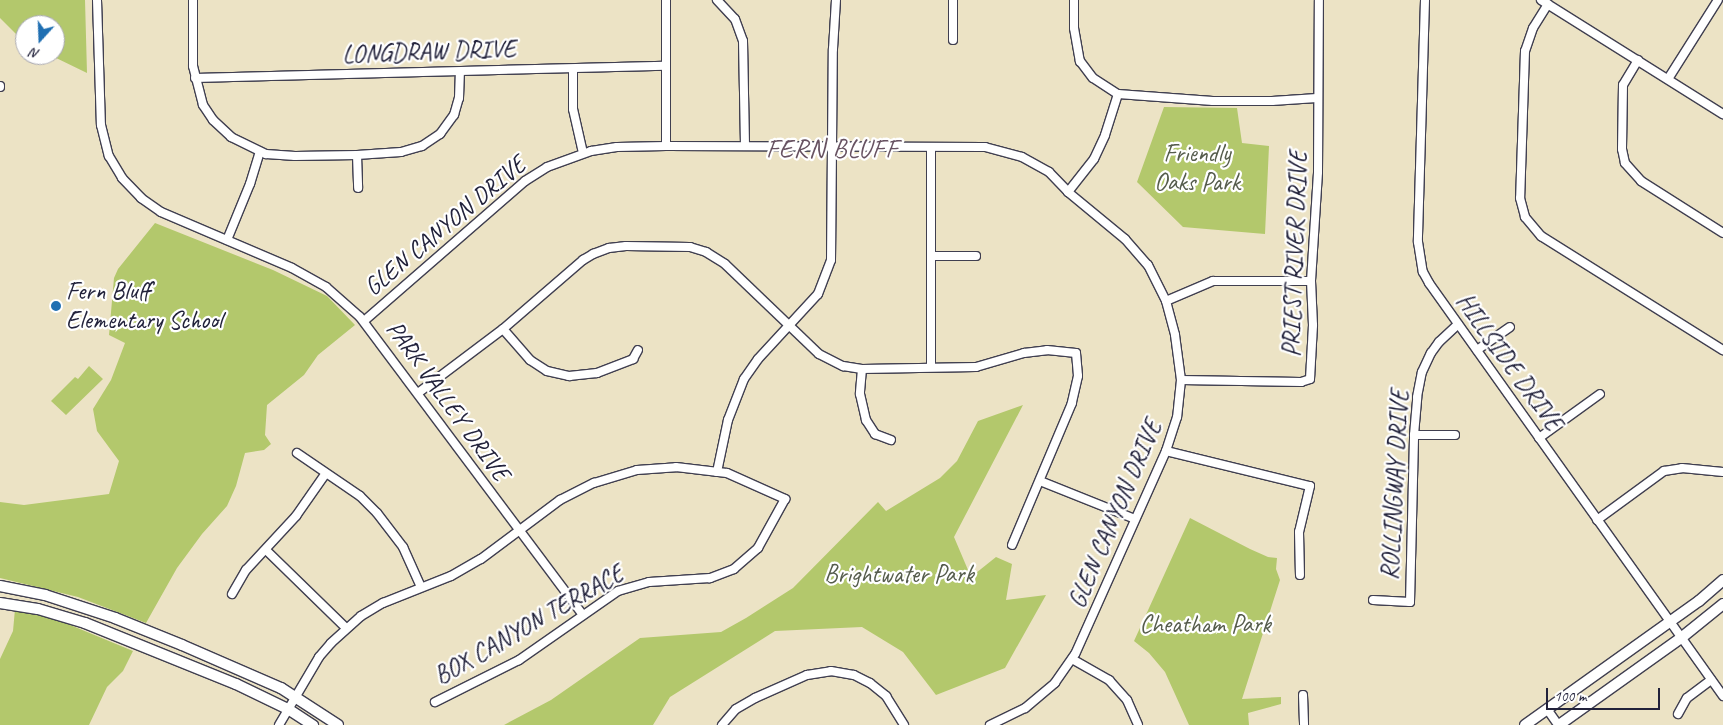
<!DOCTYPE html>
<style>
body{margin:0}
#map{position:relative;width:1723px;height:725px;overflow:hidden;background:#ece3c5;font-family:Caveat,sans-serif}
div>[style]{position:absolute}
.green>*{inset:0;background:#b3c86c}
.roads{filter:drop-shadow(1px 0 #403f50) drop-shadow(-1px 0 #403f50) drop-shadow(0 1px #403f50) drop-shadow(0 -1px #403f50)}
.minor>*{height:8px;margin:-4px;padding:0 4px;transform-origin:4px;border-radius:4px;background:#fff}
.tertiary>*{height:10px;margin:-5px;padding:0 5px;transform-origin:5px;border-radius:5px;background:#fff}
.dots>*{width:14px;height:14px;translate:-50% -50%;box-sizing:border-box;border:2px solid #fff;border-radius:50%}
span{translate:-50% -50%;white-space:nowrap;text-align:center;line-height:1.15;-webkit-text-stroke:4.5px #fff;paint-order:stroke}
.street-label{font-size:25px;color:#22223b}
.park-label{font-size:25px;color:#555c4c}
.poi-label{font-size:25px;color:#22223b}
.left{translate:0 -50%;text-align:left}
.neighbourhood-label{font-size:26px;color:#675261;letter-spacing:1px}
.north{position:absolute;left:15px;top:15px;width:50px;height:50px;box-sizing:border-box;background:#fff;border:1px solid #a7a7b1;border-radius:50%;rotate:200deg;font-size:14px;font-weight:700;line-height:20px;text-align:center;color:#22223b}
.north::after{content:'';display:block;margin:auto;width:18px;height:22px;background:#1f6fb2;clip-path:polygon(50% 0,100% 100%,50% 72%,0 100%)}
.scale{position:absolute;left:1546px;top:688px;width:114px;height:22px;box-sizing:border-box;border:2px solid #22223b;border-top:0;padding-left:6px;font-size:15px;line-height:18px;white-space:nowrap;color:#22223b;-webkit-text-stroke:4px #fff;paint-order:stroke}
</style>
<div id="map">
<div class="green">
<i style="clip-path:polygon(0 0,85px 0,87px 73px,50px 55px,55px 55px,55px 25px,25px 25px,24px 42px,0 18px)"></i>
<i style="clip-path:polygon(1164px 107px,1237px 108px,1242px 143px,1269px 146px,1265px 234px,1183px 227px,1137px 182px)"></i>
<i style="clip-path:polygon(155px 223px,273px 270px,327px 296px,355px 325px,318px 355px,304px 375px,267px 405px,265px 435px,271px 444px,264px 450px,245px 453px,236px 486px,227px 506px,202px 534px,177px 568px,146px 623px,78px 597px,0 578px,0 502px,24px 505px,109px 494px,119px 461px,97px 431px,93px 409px,111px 380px,125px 343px,109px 335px,114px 278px,118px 269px)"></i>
<i style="clip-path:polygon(89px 366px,103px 379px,66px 415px,51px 401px,75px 377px,78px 379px)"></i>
<i style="clip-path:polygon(1023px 405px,954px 537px,971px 577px,996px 557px,1012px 564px,1006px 600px,1046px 595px,1005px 668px,936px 695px,903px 652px,862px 627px,775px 631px,670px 697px,653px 725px,504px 725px,551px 700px,640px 638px,721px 632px,746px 618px,793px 588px,878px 502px,886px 511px,940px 478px,957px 461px,978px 421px)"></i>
<i style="clip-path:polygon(1190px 518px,1250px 549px,1268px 557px,1277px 558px,1276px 569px,1280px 580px,1242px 699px,1281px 697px,1281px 704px,1248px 713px,1249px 725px,1189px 725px,1165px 672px,1149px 653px,1134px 641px)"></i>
<i style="clip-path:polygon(15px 609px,51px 617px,133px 651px,123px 671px,107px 687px,89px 725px,0 725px,0 659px,13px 631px)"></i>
</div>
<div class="roads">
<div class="minor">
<i style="left:97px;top:0;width:125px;rotate:88.2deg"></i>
<i style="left:101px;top:125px;width:32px;rotate:76deg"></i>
<i style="left:109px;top:156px;width:26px;rotate:59deg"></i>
<i style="left:122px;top:178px;width:28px;rotate:46deg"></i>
<i style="left:141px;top:198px;width:24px;rotate:35deg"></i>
<i style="left:161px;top:212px;width:142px;rotate:23.1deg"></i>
<i style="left:292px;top:268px;width:39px;rotate:29deg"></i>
<i style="left:326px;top:287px;width:45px;rotate:41.4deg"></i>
<i style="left:360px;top:317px;width:372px;rotate:53.2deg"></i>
<i style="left:193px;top:0;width:66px;rotate:90deg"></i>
<i style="left:193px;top:66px;width:40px;rotate:75.6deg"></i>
<i style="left:203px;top:105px;width:18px;rotate:56deg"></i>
<i style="left:213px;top:120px;width:25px;rotate:43deg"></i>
<i style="left:231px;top:137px;width:39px;rotate:26deg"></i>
<i style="left:266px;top:154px;width:29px;rotate:4deg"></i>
<i style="left:295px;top:156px;width:62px;rotate:-0.9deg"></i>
<i style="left:357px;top:155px;width:44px;rotate:-3.9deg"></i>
<i style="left:401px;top:152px;width:22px;rotate:-16deg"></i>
<i style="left:422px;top:146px;width:22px;rotate:-34deg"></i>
<i style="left:440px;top:134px;width:24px;rotate:-54deg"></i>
<i style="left:454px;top:115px;width:18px;rotate:-74deg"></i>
<i style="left:459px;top:98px;width:26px;rotate:-88deg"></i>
<i style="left:717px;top:0;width:26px;rotate:47deg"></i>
<i style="left:735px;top:19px;width:23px;rotate:70deg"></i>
<i style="left:743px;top:41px;width:105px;rotate:88.9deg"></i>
<i style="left:953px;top:0;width:40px;rotate:90deg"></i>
<i style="left:1074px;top:0;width:28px;rotate:90deg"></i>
<i style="left:1074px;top:28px;width:34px;rotate:80deg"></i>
<i style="left:1080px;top:61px;width:21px;rotate:53deg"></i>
<i style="left:1093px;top:78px;width:30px;rotate:33deg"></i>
<i style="left:1118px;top:94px;width:95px;rotate:4.2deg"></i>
<i style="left:1213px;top:101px;width:59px"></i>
<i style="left:1272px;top:101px;width:45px;rotate:-3.8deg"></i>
<i style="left:1425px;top:0;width:242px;rotate:91.7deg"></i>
<i style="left:1418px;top:242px;width:30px;rotate:81deg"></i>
<i style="left:1423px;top:272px;width:13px;rotate:61deg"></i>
<i style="left:1429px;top:283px;width:507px;rotate:54.55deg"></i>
<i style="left:1541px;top:0;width:215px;rotate:32.1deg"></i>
<i style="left:1548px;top:4px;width:28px;rotate:122deg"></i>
<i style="left:1533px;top:28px;width:24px;rotate:109deg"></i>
<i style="left:1525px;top:51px;width:147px;rotate:91.9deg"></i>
<i style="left:1520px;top:198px;width:20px;rotate:75deg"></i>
<i style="left:1525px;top:217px;width:25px;rotate:50deg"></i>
<i style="left:1541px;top:236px;width:215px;rotate:32.1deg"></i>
<i style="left:1638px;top:60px;width:29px;rotate:121deg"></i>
<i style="left:1623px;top:85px;width:64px;rotate:90.9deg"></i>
<i style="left:1622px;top:149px;width:14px;rotate:78deg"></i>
<i style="left:1625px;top:163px;width:24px;rotate:48deg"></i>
<i style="left:1641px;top:181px;width:97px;rotate:32.4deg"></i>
<i style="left:573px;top:69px;width:40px;rotate:90deg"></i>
<i style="left:573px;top:109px;width:45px;rotate:77.2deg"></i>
<i style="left:195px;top:78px;width:470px;rotate:-1.5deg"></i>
<i style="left:1668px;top:79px;width:93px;rotate:-57.7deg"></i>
<i style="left:0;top:86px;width:1px;rotate:90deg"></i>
<i style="left:666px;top:146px;width:146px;rotate:-90deg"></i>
<i style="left:357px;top:155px;width:33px;rotate:88deg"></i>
<i style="left:1068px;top:192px;width:42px;rotate:-51.8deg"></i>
<i style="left:1094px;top:159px;width:26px;rotate:-65deg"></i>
<i style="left:1105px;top:135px;width:43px;rotate:-72.4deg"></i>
<i style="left:227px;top:240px;width:61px;rotate:-67.7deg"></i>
<i style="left:250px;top:184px;width:34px;rotate:-73deg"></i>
<i style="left:932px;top:256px;width:44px"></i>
<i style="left:1166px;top:301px;width:51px;rotate:-23.1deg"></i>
<i style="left:1213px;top:281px;width:98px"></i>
<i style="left:364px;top:321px;width:213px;rotate:-41deg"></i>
<i style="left:525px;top:181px;width:26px;rotate:-32deg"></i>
<i style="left:547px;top:167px;width:47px;rotate:-20deg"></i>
<i style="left:591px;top:151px;width:26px;rotate:-9deg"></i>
<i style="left:617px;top:147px;width:49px;rotate:-1.2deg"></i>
<i style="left:666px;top:146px;width:319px;rotate:0.2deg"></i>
<i style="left:985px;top:147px;width:38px;rotate:15deg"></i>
<i style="left:1022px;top:157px;width:31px;rotate:29deg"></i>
<i style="left:1049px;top:172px;width:28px;rotate:46deg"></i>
<i style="left:1068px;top:192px;width:74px;rotate:39.5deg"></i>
<i style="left:1125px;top:239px;width:35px;rotate:49deg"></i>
<i style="left:1148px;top:265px;width:40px;rotate:63.4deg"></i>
<i style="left:1166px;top:301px;width:35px;rotate:75deg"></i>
<i style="left:1175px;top:335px;width:45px;rotate:82.4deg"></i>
<i style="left:1181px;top:380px;width:37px;rotate:96deg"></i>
<i style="left:1177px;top:417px;width:36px;rotate:108deg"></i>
<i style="left:1166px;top:451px;width:222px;rotate:114.1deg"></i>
<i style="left:1075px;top:654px;width:35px;rotate:125deg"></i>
<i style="left:1055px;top:683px;width:39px;rotate:140deg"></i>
<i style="left:1025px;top:708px;width:39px;rotate:154deg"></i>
<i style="left:503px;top:329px;width:41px;rotate:48.9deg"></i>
<i style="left:530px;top:360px;width:20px;rotate:33deg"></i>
<i style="left:547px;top:371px;width:23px;rotate:13deg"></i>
<i style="left:569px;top:376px;width:28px;rotate:-6deg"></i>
<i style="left:597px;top:373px;width:39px;rotate:-21deg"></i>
<i style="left:633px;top:359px;width:10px;rotate:-61deg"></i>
<i style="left:1477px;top:350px;width:40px;rotate:-34.9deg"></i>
<i style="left:931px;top:367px;width:219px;rotate:-90deg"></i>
<i style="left:862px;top:369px;width:25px;rotate:95deg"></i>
<i style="left:860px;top:394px;width:27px;rotate:77deg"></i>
<i style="left:866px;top:420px;width:17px;rotate:57deg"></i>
<i style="left:875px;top:434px;width:17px;rotate:21deg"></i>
<i style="left:1181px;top:380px;width:120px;rotate:1deg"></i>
<i style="left:1301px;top:382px;width:9px;rotate:-18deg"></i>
<i style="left:1310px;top:379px;width:54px;rotate:-86.8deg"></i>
<i style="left:1313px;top:325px;width:44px;rotate:-92.6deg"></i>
<i style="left:1311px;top:281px;width:109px;rotate:-86.3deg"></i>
<i style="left:1318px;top:172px;width:172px;rotate:-89.7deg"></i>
<i style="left:418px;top:393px;width:106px;rotate:-37deg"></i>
<i style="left:503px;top:329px;width:106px;rotate:-40.8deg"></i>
<i style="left:583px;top:260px;width:12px;rotate:-31deg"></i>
<i style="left:593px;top:254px;width:17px;rotate:-21deg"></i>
<i style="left:609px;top:248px;width:17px;rotate:-7deg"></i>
<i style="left:626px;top:246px;width:64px;rotate:0.9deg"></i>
<i style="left:690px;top:247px;width:17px;rotate:17deg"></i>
<i style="left:706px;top:252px;width:22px;rotate:32deg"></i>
<i style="left:725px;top:264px;width:130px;rotate:43.8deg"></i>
<i style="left:819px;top:354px;width:27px;rotate:27deg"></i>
<i style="left:843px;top:366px;width:19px;rotate:9deg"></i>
<i style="left:862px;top:369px;width:114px;rotate:-1deg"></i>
<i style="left:976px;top:367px;width:50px;rotate:-16.3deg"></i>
<i style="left:1024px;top:353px;width:23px;rotate:-7deg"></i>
<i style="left:1047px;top:350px;width:29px;rotate:6deg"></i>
<i style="left:1076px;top:353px;width:23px;rotate:85deg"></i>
<i style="left:1078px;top:376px;width:28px;rotate:103deg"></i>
<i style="left:1072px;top:403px;width:154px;rotate:112.9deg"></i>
<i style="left:1414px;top:435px;width:41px"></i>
<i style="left:1539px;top:438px;width:75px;rotate:-35.8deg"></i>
<i style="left:1166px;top:451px;width:148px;rotate:13.7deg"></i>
<i style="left:1310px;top:486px;width:47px;rotate:103.4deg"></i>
<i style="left:1299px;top:532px;width:43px;rotate:88.7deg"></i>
<i style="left:297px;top:453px;width:76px;rotate:34.3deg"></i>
<i style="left:360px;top:496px;width:24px;rotate:45deg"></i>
<i style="left:377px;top:513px;width:43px;rotate:52.6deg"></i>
<i style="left:403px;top:547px;width:44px;rotate:65.8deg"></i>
<i style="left:717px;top:472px;width:53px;rotate:-78.1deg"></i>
<i style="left:728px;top:420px;width:44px;rotate:-68.7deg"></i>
<i style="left:744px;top:379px;width:24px;rotate:-55deg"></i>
<i style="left:758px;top:359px;width:88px;rotate:-47.3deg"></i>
<i style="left:818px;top:294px;width:36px;rotate:-69deg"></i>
<i style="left:831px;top:260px;width:211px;rotate:-89.5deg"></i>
<i style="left:833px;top:49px;width:49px;rotate:-86.5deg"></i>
<i style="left:1040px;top:481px;width:102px;rotate:21.8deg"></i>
<i style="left:1597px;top:520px;width:83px;rotate:-36.2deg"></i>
<i style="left:1664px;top:471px;width:18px;rotate:-9deg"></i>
<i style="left:1682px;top:468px;width:41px;rotate:5.6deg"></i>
<i style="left:266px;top:550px;width:112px;rotate:44.3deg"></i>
<i style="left:232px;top:594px;width:28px;rotate:-60deg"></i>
<i style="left:246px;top:570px;width:74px;rotate:-47.2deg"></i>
<i style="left:296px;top:516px;width:52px;rotate:-55.1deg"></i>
<i style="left:1373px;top:600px;width:37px;rotate:3deg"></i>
<i style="left:1410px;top:602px;width:167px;rotate:-88.6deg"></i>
<i style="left:1414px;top:435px;width:38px;rotate:-85deg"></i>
<i style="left:1417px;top:397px;width:25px;rotate:-79deg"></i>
<i style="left:1422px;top:372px;width:21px;rotate:-65deg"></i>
<i style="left:1431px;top:353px;width:14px;rotate:-54deg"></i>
<i style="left:1439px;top:342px;width:26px;rotate:-43deg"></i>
<i style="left:1072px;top:659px;width:43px;rotate:29.6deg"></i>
<i style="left:1109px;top:680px;width:27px;rotate:48deg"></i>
<i style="left:1127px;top:700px;width:27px;rotate:66deg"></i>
<i style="left:1303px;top:695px;width:30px;rotate:88deg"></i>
<i style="left:1547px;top:709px;width:19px;rotate:55deg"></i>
<i style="left:1678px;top:714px;width:18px;rotate:-61deg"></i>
<i style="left:1687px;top:698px;width:30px;rotate:-37deg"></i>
<i style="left:279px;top:725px;width:79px;rotate:-59.5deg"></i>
<i style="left:319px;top:657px;width:18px;rotate:-49deg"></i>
<i style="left:331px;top:643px;width:40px;rotate:-42deg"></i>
<i style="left:361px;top:616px;width:26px;rotate:-31deg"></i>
<i style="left:383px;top:603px;width:73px;rotate:-21.7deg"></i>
<i style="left:451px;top:576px;width:34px;rotate:-30deg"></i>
<i style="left:481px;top:559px;width:99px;rotate:-36.8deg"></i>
<i style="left:560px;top:500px;width:38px;rotate:-27deg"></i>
<i style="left:594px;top:483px;width:45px;rotate:-16.8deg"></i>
<i style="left:637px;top:470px;width:39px;rotate:-4deg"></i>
<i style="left:676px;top:467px;width:51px;rotate:6.7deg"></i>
<i style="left:727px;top:473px;width:64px;rotate:24.1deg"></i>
<i style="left:785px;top:499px;width:56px;rotate:118.9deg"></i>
<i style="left:758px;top:548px;width:32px;rotate:139deg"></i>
<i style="left:734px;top:569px;width:26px;rotate:159deg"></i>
<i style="left:710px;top:578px;width:61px;rotate:176.2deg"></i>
<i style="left:649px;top:582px;width:32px;rotate:164deg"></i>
<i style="left:618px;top:591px;width:121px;rotate:145.1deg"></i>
<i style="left:519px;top:660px;width:94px;rotate:153.4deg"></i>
<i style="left:722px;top:725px;width:21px;rotate:-49deg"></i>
<i style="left:736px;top:709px;width:22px;rotate:-30deg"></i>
<i style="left:755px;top:698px;width:57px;rotate:-23.9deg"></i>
<i style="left:807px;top:675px;width:24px;rotate:-9deg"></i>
<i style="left:831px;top:671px;width:23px;rotate:10deg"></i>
<i style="left:854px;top:675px;width:18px;rotate:27deg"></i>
<i style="left:870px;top:683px;width:21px;rotate:39deg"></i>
<i style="left:886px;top:696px;width:34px;rotate:58deg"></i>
</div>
<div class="tertiary">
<i style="left:0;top:586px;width:46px;rotate:11.3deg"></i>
<i style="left:45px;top:595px;width:74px;rotate:18.2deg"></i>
<i style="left:115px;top:618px;width:72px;rotate:21.9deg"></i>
<i style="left:182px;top:645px;width:108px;rotate:23.5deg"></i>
<i style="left:281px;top:688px;width:68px;rotate:33deg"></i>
<i style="left:0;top:603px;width:38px;rotate:9deg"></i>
<i style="left:38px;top:609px;width:49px;rotate:16.6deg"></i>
<i style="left:85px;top:623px;width:163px;rotate:22deg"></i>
<i style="left:236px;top:684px;width:58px;rotate:25.7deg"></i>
<i style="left:288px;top:709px;width:30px;rotate:33deg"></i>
<i style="left:1525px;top:725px;width:214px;rotate:-35.5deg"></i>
<i style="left:1699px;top:601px;width:32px;rotate:-41deg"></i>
<i style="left:1559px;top:725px;width:150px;rotate:-35.5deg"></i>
<i style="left:1681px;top:638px;width:54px;rotate:-39deg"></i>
</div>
</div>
<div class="dots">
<i style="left:56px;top:306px;background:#1f6fb2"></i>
</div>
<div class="street-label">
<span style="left:429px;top:52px;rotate:-2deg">LONGDRAW DRIVE</span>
<span style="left:445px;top:226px;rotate:-40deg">GLEN CANYON DRIVE</span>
<span style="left:1295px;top:254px;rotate:-88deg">PRIEST RIVER DRIVE</span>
<span style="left:1509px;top:362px;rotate:54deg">HILLSIDE DRIVE</span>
<span style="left:448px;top:401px;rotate:54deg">PARK VALLEY DRIVE</span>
<span style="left:1395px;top:485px;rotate:-87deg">ROLLINGWAY DRIVE</span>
<span style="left:1115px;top:514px;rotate:-67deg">GLEN CANYON DRIVE</span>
<span style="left:529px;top:625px;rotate:-30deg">BOX CANYON TERRACE</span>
</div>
<div class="park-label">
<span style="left:1197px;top:168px">Friendly<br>Oaks Park</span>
<span style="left:899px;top:574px">Brightwater Park</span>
<span style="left:1205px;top:624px">Cheatham Park</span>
</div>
<div class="poi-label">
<span class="left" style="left:66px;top:306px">Fern Bluff<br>Elementary School</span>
</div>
<div class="neighbourhood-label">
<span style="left:832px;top:149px">FERN BLUFF</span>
</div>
<div class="north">N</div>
<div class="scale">100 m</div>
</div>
